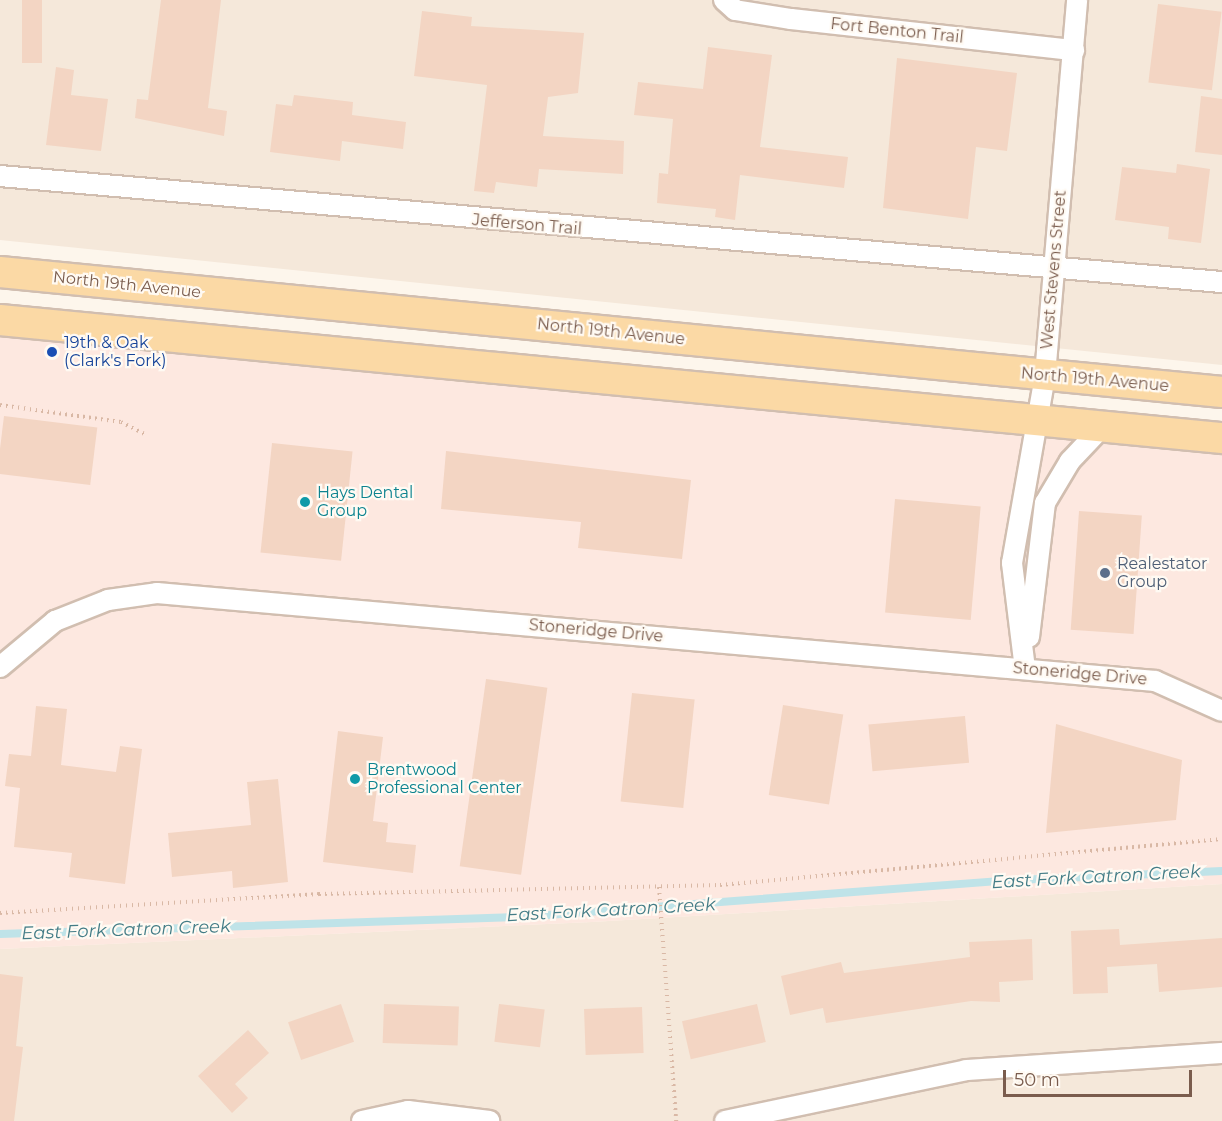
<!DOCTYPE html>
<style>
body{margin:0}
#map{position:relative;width:1222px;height:1121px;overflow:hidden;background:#fdf6ec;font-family:Montserrat,sans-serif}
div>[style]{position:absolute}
.residential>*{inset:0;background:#f5e8da}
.commercial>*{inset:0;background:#fde8e0}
.stream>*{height:8px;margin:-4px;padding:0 4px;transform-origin:4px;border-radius:4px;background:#bfe3e8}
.building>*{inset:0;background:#f3d5c3;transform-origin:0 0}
.path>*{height:4px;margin-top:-2px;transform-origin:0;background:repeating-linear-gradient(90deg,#d9b8a5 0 1.5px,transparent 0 6px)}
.roads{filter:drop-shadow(2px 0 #d1beb0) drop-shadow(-2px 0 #d1beb0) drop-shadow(0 2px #d1beb0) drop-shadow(0 -2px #d1beb0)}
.street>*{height:20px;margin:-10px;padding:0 10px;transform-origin:10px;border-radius:10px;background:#fff}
.primary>*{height:30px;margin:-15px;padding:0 15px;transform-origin:15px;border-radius:15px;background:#fbd9a5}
.dots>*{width:16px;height:16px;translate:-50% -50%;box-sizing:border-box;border:3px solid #fffaf3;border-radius:50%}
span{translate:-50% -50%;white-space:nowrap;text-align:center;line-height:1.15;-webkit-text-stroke:4.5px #fffaf3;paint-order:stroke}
.street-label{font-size:16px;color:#7a5c4d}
.transit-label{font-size:16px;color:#164399}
.left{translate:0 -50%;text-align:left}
.culture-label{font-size:16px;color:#0d838f}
.service-label{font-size:16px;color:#4e5e75}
.water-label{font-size:18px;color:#437c86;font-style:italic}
.scale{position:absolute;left:1003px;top:1070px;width:189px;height:27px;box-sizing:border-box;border:3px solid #7a5c4d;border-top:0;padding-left:8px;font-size:18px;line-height:21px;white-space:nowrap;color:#7a5c4d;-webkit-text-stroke:4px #fffaf3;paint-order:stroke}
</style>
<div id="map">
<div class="residential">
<i style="clip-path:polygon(0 0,1222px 0,1222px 365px,0 240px)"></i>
<i style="clip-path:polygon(1222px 884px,1222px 1121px,0 1121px,0 949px,592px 922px)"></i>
</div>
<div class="commercial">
<i style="clip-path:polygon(0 334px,1222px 452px,1222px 884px,592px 922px,0 949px)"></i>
</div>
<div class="stream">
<i style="left:0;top:934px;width:521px;rotate:-1.87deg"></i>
<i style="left:521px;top:917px;width:495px;rotate:-4.3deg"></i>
<i style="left:1015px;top:880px;width:207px;rotate:-2.5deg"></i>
</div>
<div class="building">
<i style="left:22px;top:0;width:20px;height:63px"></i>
<i style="clip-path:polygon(161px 0,221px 0,208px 108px,227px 111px,224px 136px,135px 118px,137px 99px,148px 100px)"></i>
<i style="left:1158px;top:4px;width:64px;height:79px;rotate:7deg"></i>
<i style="clip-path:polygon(422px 11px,472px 17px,471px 26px,584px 33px,578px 93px,548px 97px,543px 136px,624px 141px,623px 174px,539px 169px,537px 187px,496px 182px,494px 193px,474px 191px,487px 85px,414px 76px)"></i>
<i style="clip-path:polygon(708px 47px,772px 55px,760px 147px,848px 157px,844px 188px,740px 175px,735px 220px,715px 217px,716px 209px,657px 203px,659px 173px,668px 174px,673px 119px,634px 115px,638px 82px,703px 89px)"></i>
<i style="clip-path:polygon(897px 58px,1017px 73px,1007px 151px,976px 147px,968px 219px,883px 208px)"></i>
<i style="clip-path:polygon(56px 67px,74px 70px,71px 95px,108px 99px,101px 151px,46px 145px)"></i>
<i style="clip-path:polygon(294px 95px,353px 102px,352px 115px,406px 122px,403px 149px,342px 141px,340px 161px,270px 152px,276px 104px,292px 106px)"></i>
<i style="clip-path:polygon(1201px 96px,1222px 99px,1222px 155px,1195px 152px)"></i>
<i style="clip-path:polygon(1177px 164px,1210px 169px,1201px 243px,1168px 239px,1169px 227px,1115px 220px,1122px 167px,1176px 173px)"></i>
<i style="left:4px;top:416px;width:94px;height:58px;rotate:7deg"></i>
<i style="left:272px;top:443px;width:81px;height:110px;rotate:6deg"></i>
<i style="clip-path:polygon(446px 451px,691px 480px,682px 559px,578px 548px,581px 522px,441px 509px)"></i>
<i style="left:895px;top:499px;width:86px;height:114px;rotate:5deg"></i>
<i style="left:1079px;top:511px;width:63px;height:119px;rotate:4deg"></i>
<i style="left:486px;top:679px;width:62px;height:189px;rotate:8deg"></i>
<i style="left:632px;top:693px;width:63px;height:109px;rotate:6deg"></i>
<i style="left:783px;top:705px;width:61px;height:91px;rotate:9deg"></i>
<i style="clip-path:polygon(36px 706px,67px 709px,61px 765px,116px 772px,120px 746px,142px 749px,125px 884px,69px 877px,72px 853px,14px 847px,20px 788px,5px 786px,9px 754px,31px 756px)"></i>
<i style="left:965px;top:716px;width:47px;height:97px;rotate:85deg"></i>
<i style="clip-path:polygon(1056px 724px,1182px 760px,1176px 820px,1046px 833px)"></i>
<i style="clip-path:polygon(338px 731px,383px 737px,373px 821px,388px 823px,386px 842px,416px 845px,413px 873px,323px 862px)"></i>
<i style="clip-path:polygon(278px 779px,288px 882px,233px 888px,232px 871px,172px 877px,168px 833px,251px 825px,247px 782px)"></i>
<i style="clip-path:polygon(1119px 929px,1120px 945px,1222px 938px,1222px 987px,1159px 992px,1157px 964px,1107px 967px,1108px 993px,1073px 994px,1071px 931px)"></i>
<i style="clip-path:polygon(1032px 939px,1033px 980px,999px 982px,1000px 1002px,971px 1001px,826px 1023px,823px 1008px,790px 1015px,781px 976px,841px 962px,844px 973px,970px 957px,969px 942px)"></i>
<i style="clip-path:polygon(0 974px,23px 977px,16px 1046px,23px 1047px,14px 1121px,0 1121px)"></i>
<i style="left:341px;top:1004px;width:40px;height:56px;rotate:71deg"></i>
<i style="left:384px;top:1004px;width:75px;height:39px;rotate:2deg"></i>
<i style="left:499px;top:1004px;width:46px;height:38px;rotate:7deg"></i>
<i style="left:757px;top:1004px;width:39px;height:77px;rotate:77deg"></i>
<i style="left:642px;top:1007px;width:46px;height:58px;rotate:88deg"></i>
<i style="clip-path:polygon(248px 1030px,269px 1053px,235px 1084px,248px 1098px,232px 1113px,198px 1076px)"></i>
</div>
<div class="path">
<i style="left:0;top:405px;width:122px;rotate:8deg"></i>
<i style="left:121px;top:422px;width:28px;rotate:27deg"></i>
<i style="left:659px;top:887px;width:235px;rotate:85.8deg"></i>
<i style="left:0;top:913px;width:320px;rotate:-3.4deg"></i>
<i style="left:319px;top:894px;width:401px;rotate:-1.3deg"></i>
<i style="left:720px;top:885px;width:504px;rotate:-5.24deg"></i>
</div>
<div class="roads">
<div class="street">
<i style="left:724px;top:0;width:15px;rotate:42deg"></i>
<i style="left:735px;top:10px;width:57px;rotate:9.1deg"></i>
<i style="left:791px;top:19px;width:285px;rotate:6.3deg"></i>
<i style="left:0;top:176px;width:1227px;rotate:4.96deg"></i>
<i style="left:1029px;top:637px;width:135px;rotate:-83.2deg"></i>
<i style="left:1045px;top:503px;width:49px;rotate:-59.2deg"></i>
<i style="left:1070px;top:461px;width:47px;rotate:-46.7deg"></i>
<i style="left:0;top:667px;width:72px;rotate:-39.9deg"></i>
<i style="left:55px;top:621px;width:57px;rotate:-21.6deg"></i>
<i style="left:108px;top:600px;width:49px;rotate:-8.1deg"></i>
<i style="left:157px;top:593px;width:1002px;rotate:5.04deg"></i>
<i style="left:1155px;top:681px;width:73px;rotate:24.1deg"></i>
<i style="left:1025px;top:669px;width:107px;rotate:-97deg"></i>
<i style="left:1012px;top:563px;width:191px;rotate:-80deg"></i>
<i style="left:1045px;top:375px;width:376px;rotate:-85.1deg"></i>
<i style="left:362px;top:1121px;width:47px;rotate:-12.3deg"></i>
<i style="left:408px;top:1111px;width:82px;rotate:7deg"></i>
<i style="left:725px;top:1121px;width:246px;rotate:-11.9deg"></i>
<i style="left:966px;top:1070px;width:257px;rotate:-3.8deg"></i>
</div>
<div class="primary">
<i style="left:0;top:272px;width:1228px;rotate:5.61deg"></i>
<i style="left:0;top:320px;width:1228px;rotate:5.52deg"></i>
</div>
</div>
<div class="dots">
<i style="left:52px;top:352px;background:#1a4fb4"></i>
<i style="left:305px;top:502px;background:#0f9aa8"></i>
<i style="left:1105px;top:573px;background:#5c6f8a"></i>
<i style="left:355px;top:779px;background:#0f9aa8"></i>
</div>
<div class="street-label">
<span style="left:897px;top:31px;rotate:6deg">Fort Benton Trail</span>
<span style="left:527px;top:225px;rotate:5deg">Jefferson Trail</span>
<span style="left:1054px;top:270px;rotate:-85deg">West Stevens Street</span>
<span style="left:127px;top:285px;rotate:6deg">North 19th Avenue</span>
<span style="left:611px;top:332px;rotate:6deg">North 19th Avenue</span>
<span style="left:1095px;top:380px;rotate:5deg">North 19th Avenue</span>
<span style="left:596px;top:631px;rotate:5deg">Stoneridge Drive</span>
<span style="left:1080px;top:674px;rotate:5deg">Stoneridge Drive</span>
</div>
<div class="transit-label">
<span class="left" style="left:64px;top:352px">19th &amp; Oak<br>(Clark's Fork)</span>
</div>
<div class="culture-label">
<span class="left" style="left:317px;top:502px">Hays Dental<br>Group</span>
<span class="left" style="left:367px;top:779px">Brentwood<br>Professional Center</span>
</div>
<div class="service-label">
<span class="left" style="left:1117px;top:573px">Realestator<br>Group</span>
</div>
<div class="water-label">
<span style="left:1096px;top:877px;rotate:-3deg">East Fork Catron Creek</span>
<span style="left:611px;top:910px;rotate:-3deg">East Fork Catron Creek</span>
<span style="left:126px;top:930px;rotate:-2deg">East Fork Catron Creek</span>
</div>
<div class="scale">50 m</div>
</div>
